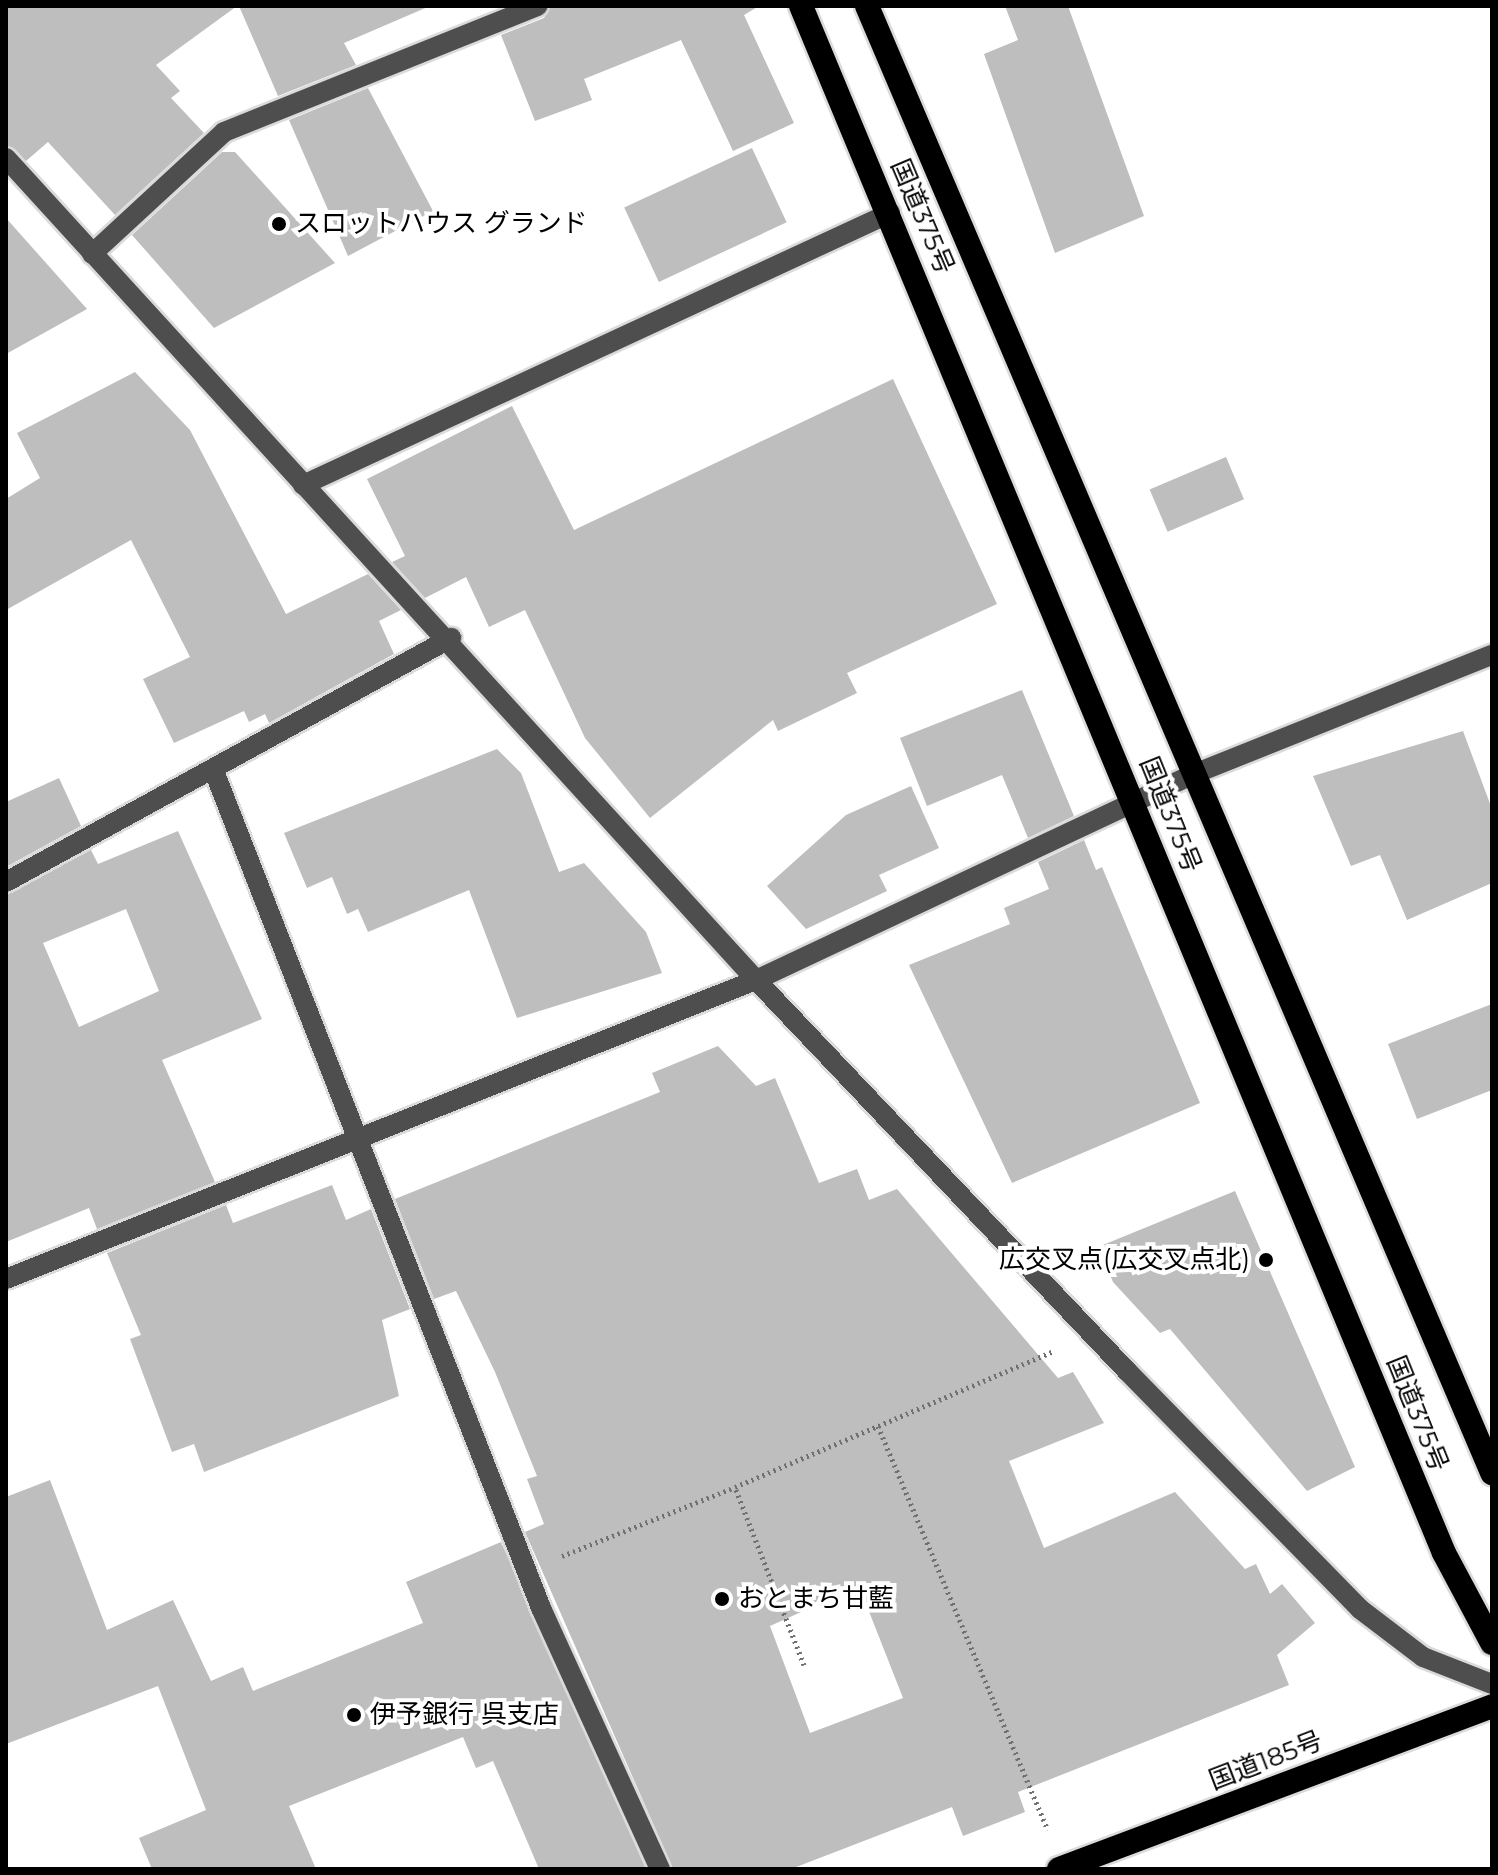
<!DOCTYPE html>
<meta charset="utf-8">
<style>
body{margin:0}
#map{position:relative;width:1498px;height:1875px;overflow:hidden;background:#fff;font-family:Montserrat,"Noto Sans JP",sans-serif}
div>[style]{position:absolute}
.building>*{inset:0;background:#bebebe;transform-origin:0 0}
.path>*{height:5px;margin-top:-2.5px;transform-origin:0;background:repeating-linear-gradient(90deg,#707070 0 2px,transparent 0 6px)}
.roads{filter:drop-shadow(2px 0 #dbdbdb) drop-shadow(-2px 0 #dbdbdb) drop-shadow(0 2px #dbdbdb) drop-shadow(0 -2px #dbdbdb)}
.minor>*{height:20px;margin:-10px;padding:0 10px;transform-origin:10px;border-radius:10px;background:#4e4e4e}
.highway>*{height:24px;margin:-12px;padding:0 12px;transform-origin:12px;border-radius:12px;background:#000}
.dots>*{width:22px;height:22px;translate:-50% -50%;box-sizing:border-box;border:4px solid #fff;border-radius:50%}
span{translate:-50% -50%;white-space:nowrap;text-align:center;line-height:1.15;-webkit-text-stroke:8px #fff;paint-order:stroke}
.street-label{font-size:26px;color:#000}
.poi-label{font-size:26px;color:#000}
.left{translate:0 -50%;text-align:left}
.right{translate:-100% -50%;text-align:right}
.frame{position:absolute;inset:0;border:8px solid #000;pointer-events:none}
</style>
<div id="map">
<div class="building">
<i style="clip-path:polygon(6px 6px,237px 6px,156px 65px,180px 91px,171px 98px,204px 133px,115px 215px,48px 142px,26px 161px,6px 145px)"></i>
<i style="clip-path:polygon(239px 6px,430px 6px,344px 43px,356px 65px,278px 96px)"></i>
<i style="clip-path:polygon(551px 6px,759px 6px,744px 15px,794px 123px,733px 151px,681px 40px,584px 79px,592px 100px,535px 121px,501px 35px,544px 18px)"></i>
<i style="clip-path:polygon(1005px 6px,1068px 6px,1144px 216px,1055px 253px,984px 54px,1018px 40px)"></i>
<i style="clip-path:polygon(368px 88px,433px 211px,348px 256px,289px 120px)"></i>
<i style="left:752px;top:148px;width:82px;height:141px;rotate:65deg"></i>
<i style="clip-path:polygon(222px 152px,235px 152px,335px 263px,214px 328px,132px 235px)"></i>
<i style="clip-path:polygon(6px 218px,87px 309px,6px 354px)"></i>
<i style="clip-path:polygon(135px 372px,190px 430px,286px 614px,368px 574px,401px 610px,379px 621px,394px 654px,269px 723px,265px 714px,249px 722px,244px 711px,174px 743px,143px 679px,190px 657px,131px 540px,6px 610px,6px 499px,40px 478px,17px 433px)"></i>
<i style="clip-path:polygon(893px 379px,997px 604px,847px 673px,857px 693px,778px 731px,773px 720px,650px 818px,585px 738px,525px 610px,489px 627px,466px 577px,425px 598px,392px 562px,405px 556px,367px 479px,512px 406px,574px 530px)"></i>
<i style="left:1226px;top:457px;width:46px;height:83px;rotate:67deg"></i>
<i style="clip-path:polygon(1022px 690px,1074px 816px,1028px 838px,1002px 775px,927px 806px,900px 738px)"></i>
<i style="clip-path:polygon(1463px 731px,1492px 809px,1492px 883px,1407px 920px,1380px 855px,1351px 866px,1313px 776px)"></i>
<i style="clip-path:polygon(497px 749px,521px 773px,559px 872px,584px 863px,646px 932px,662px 973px,517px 1018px,469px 890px,368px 932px,358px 909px,347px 914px,332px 877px,307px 888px,284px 833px)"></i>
<i style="clip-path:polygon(59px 778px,81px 826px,6px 867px,6px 802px)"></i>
<i style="clip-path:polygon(911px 786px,939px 848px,879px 875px,887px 891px,806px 929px,767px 886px,846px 815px)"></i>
<i style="clip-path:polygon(evenodd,178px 831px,262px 1019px,162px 1060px,215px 1182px,97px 1229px,89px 1208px,6px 1242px,6px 895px,91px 850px,98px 864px,178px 831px,126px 909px,159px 991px,79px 1027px,43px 943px,126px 909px)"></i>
<i style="clip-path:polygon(1084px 840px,1096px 870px,1102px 867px,1200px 1103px,1012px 1183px,909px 965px,1010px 924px,1004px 908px,1049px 889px,1038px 862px)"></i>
<i style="clip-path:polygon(1492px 1004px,1492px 1090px,1417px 1119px,1388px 1044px)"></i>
<i style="clip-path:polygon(evenodd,718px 1046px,756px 1086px,775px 1078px,819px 1183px,857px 1169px,869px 1200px,897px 1189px,1058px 1378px,1073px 1372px,1104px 1423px,1009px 1461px,1044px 1548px,1175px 1492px,1245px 1569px,1256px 1564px,1270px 1594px,1282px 1584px,1315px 1623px,1277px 1655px,1289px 1685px,1018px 1792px,1025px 1812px,963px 1836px,952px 1807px,791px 1869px,673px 1869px,525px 1532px,544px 1524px,527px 1479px,537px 1476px,495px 1372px,456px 1291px,434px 1299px,395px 1199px,660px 1092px,652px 1073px,718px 1046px,859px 1586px,903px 1698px,810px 1733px,770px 1626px,859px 1586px)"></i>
<i style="clip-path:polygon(332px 1185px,346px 1220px,371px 1209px,410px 1309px,382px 1320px,399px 1396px,204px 1472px,194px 1444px,172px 1452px,130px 1339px,141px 1335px,107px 1253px,226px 1205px,233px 1223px)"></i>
<i style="clip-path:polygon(1235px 1191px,1355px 1467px,1307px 1491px,1170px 1329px,1160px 1333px,1113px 1282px,1098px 1247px)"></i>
<i style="clip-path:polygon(50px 1480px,107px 1630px,173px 1600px,211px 1681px,243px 1667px,253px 1691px,423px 1623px,406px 1582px,501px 1542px,646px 1869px,539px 1869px,493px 1761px,476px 1768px,463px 1737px,289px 1806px,316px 1869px,152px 1869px,139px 1838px,206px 1810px,158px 1686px,6px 1744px,6px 1497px)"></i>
</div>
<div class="path">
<i style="left:878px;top:1426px;width:438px;rotate:67.2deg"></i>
<i style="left:562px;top:1556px;width:186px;rotate:-21.7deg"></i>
<i style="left:804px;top:1665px;width:191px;rotate:-111.2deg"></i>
<i style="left:735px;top:1487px;width:347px;rotate:-23.1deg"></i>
</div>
<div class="roads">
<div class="minor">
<i style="left:6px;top:158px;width:1113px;rotate:47.62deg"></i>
<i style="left:756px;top:980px;width:539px;rotate:46.5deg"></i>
<i style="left:1127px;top:1371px;width:333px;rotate:45.6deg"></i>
<i style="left:1360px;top:1609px;width:79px;rotate:37.3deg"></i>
<i style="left:1423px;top:1657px;width:74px;rotate:21.4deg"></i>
<i style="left:92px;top:254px;width:180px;rotate:-42.7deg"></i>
<i style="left:224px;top:132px;width:338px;rotate:-21.9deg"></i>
<i style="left:303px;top:485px;width:647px;rotate:-24.86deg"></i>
<i style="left:214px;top:771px;width:899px;rotate:68.66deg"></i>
<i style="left:541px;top:1608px;width:287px;rotate:65.5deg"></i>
<i style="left:6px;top:882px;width:508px;rotate:-28.74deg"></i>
<i style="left:6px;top:1279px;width:807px;rotate:-21.74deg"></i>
<i style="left:756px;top:980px;width:484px;rotate:-25.2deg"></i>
<i style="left:1194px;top:774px;width:321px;rotate:-21.8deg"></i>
</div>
<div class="highway">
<i style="left:801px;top:6px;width:1675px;rotate:67.43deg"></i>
<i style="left:1444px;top:1553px;width:102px;rotate:61.9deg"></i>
<i style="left:867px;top:6px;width:1595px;rotate:66.92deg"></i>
<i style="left:1059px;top:1869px;width:463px;rotate:-20.6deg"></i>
</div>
</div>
<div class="dots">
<i style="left:279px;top:224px;background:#000"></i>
<i style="left:1266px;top:1260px;background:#000"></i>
<i style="left:722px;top:1599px;background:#000"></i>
<i style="left:354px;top:1715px;background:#000"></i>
</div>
<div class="street-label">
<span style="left:922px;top:217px;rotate:67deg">国道375号</span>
<span style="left:1170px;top:815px;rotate:68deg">国道375号</span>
<span style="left:1417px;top:1414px;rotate:68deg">国道375号</span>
<span style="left:1266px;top:1761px;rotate:-21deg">国道185号</span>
</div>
<div class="poi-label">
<span class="left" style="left:295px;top:224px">スロットハウス グランド</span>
<span class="right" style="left:1250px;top:1260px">広交叉点(広交叉点北)</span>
<span class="left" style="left:738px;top:1599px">おとまち甘藍</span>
<span class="left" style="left:370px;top:1715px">伊予銀行 呉支店</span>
</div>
<div class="frame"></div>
</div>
